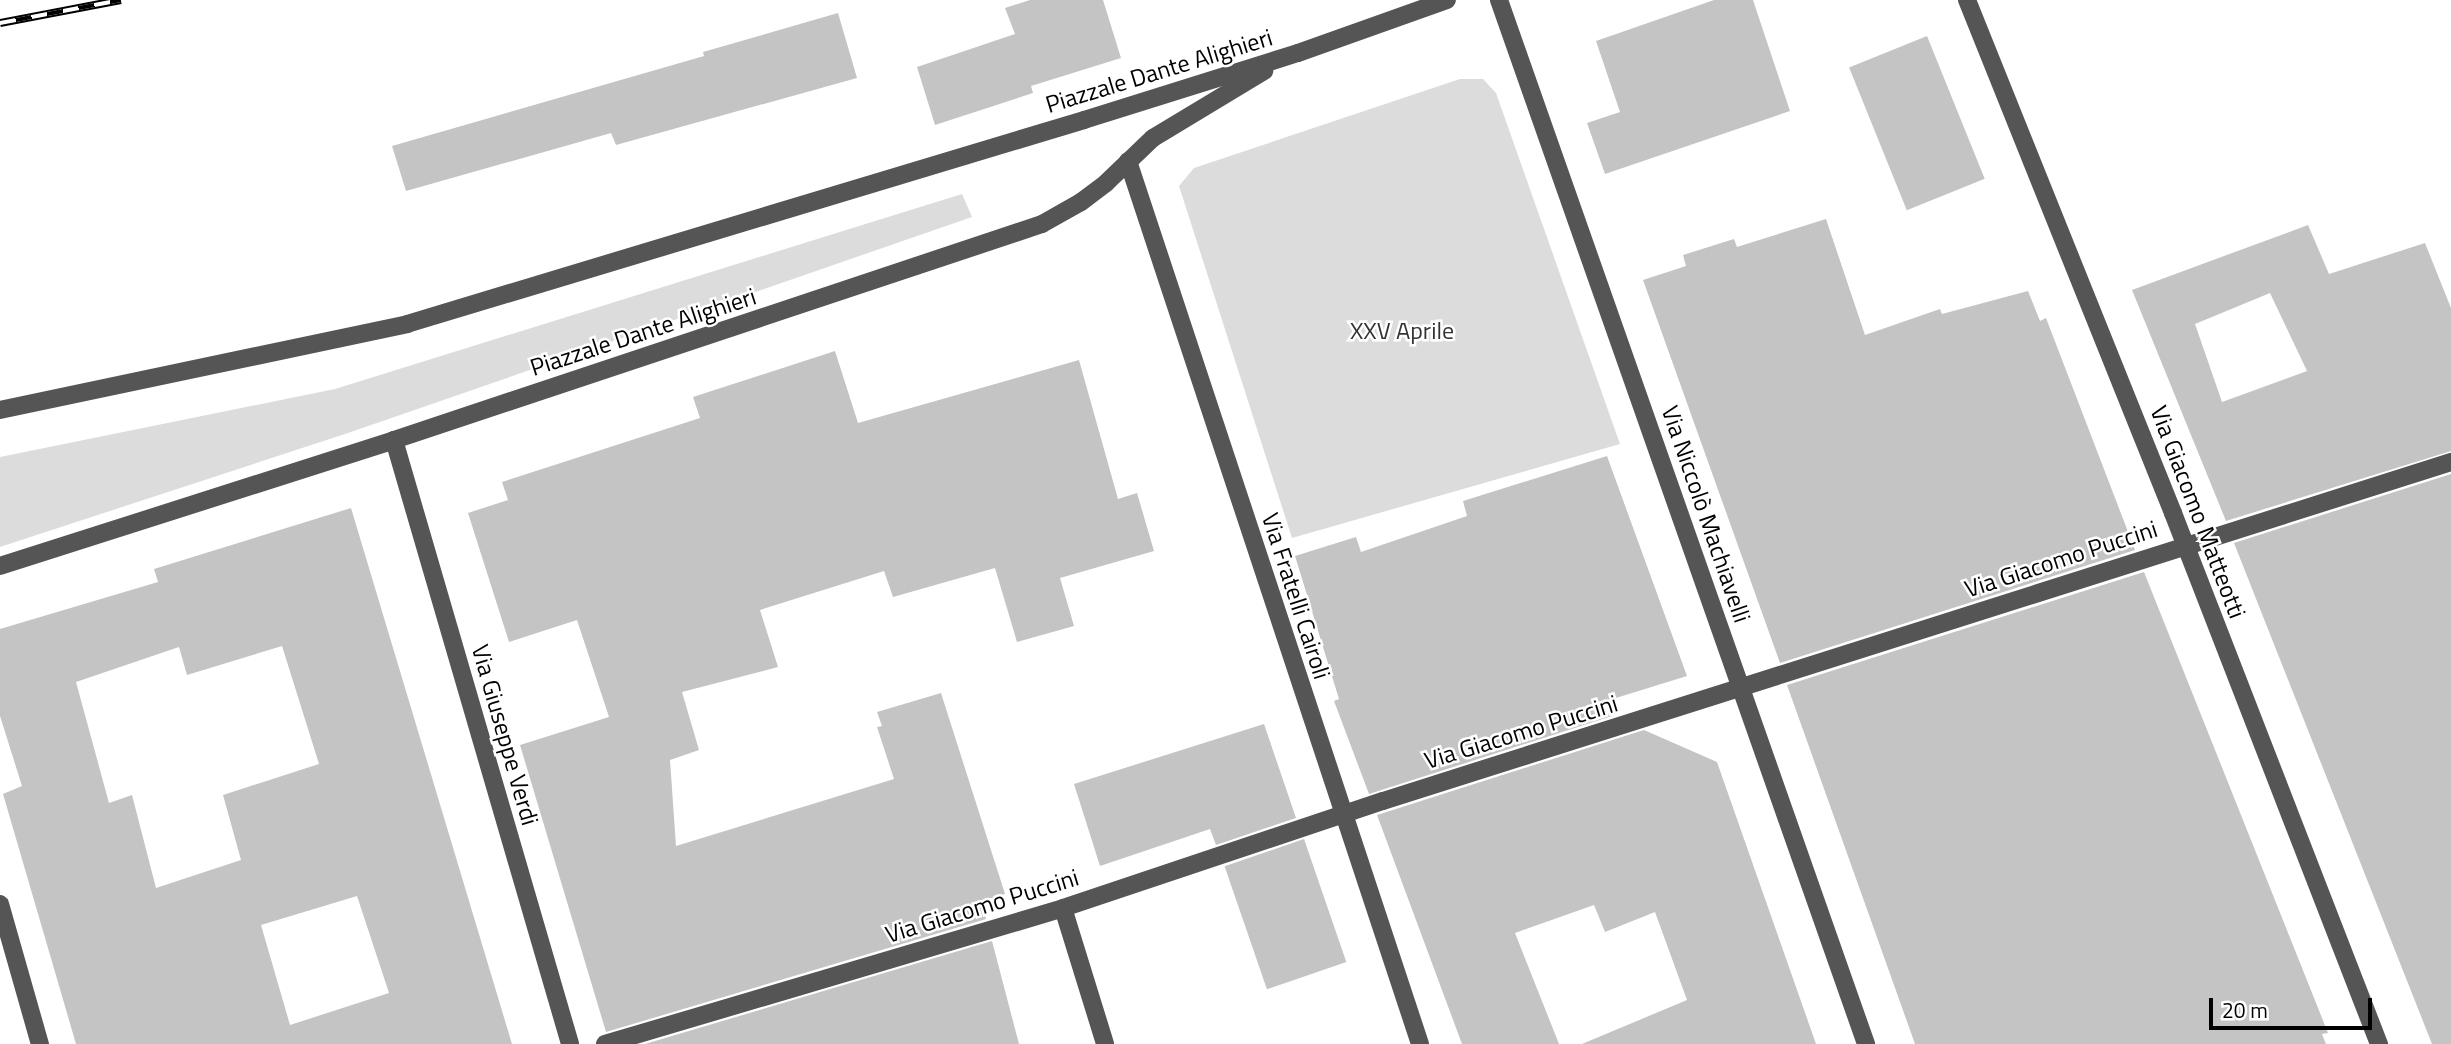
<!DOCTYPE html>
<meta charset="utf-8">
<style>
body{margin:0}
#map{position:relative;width:2451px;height:1044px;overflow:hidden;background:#fff;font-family:"Titillium Web",sans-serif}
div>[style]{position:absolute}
.green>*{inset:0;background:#dcdcdc}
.building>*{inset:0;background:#c4c4c4;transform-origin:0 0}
.minor>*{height:18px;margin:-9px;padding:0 9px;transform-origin:9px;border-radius:9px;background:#555}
.rail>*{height:8px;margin-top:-4px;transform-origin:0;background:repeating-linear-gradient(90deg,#fff 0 16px,#000 0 32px);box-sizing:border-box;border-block:2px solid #000}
span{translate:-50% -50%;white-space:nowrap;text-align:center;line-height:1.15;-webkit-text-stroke:5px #fff;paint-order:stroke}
.street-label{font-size:24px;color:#000}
.park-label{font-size:24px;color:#333}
.scale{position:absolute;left:2209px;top:998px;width:163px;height:32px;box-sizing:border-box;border:4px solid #000;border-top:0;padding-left:9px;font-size:21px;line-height:24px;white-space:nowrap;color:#000;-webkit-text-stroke:5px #fff;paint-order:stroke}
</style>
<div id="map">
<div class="green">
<i style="clip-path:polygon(1460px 79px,1483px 79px,1496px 93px,1620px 444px,1292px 538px,1179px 186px,1194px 168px)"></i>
<i style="clip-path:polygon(962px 194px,972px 217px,348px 433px,0 547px,0 457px,335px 389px)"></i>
</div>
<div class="building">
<i style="clip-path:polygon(1030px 0,1103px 0,1121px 58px,1031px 86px,1033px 93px,935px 125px,917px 67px,1015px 34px,1005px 8px)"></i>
<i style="clip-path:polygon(1714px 0,1753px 0,1790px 111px,1605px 174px,1587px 123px,1620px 112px,1596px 41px)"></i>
<i style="clip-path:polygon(838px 13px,857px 78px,616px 145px,611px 133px,406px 191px,392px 146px,704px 56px,703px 52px)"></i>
<i style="left:1927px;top:36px;width:154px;height:84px;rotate:68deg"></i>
<i style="clip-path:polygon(1826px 219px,1865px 335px,1940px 309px,1942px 314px,2028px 291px,2040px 321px,2046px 318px,2135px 550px,1780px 663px,1643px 280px,1686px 266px,1683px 255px,1734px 239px,1737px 247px)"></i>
<i style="clip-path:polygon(evenodd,2308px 225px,2329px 274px,2425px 243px,2451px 308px,2451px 451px,2226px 521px,2132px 290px,2308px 225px,2270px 293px,2307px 371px,2222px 402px,2195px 324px,2270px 293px)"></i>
<i style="clip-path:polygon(835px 351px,858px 423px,1079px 360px,1118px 499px,1137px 493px,1154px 551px,1060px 578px,1074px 626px,1017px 642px,995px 568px,893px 597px,884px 571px,760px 610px,778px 667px,682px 692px,699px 750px,670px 760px,676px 846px,894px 779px,877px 727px,882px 726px,877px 712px,941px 693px,1005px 894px,981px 901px,986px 919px,606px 1032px,520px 745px,609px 717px,577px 620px,509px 642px,468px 513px,508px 500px,502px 482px,700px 418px,693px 397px)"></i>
<i style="clip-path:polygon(1607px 456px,1687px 676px,1590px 706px,1612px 716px,1369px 794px,1334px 701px,1339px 699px,1295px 556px,1356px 537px,1361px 552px,1467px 516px,1463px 501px)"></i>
<i style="clip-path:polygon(2451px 474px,2451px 1044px,2432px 1044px,2234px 543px)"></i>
<i style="clip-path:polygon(evenodd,351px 508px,512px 1044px,76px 1044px,3px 794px,22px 786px,0 716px,0 629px,158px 582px,154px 569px,351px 508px,282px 646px,319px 764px,223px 795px,241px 860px,156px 888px,132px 795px,109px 803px,76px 682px,179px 647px,187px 675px,282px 646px,351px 508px,357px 896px,389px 993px,290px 1025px,261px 925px,357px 896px)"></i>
<i style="clip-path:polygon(2144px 572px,2328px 1033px,2322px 1034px,2326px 1044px,1915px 1044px,1787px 685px)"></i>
<i style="clip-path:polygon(1264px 724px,1296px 818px,1216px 845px,1210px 829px,1100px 866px,1074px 784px)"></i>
<i style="clip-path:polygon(1644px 730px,1717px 762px,1816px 1044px,1582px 1044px,1687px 1000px,1655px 912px,1605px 932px,1594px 905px,1515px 933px,1559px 1044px,1462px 1044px,1377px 815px)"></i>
<i style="left:1304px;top:839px;width:130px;height:84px;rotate:71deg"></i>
<i style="clip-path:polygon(992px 941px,1019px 1044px,645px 1044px)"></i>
</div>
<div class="minor">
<i style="left:1499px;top:0;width:1107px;rotate:70.63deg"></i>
<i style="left:1967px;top:0;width:553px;rotate:68.12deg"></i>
<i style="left:2173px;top:513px;width:570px;rotate:68.8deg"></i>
<i style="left:1128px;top:161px;width:930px;rotate:71.7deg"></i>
<i style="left:0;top:410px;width:416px;rotate:-11.9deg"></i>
<i style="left:407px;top:324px;width:707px;rotate:-16.77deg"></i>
<i style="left:1084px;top:120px;width:224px;rotate:-17.4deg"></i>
<i style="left:1298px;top:53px;width:158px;rotate:-19.6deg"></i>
<i style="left:394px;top:440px;width:629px;rotate:73.75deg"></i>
<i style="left:0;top:566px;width:414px;rotate:-17.7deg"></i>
<i style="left:394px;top:440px;width:683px;rotate:-18.43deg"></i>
<i style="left:1042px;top:224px;width:45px;rotate:-29.4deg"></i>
<i style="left:1081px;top:202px;width:31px;rotate:-37deg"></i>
<i style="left:1106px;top:183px;width:65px;rotate:-43.8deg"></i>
<i style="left:1153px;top:138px;width:130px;rotate:-31.1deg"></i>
<i style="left:0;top:904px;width:146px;rotate:74.1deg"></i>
<i style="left:1063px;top:908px;width:142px;rotate:72.8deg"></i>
<i style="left:605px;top:1044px;width:478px;rotate:-16.5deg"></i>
<i style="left:1063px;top:908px;width:337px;rotate:-18.5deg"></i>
<i style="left:1383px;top:801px;width:1121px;rotate:-17.61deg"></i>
</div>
<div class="rail">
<i style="left:0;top:23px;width:123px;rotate:-10.8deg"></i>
</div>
<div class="street-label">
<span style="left:1159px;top:71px;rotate:-17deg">Piazzale Dante Alighieri</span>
<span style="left:643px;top:332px;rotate:-18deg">Piazzale Dante Alighieri</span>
<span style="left:2198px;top:512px;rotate:69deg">Via Giacomo Matteotti</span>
<span style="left:1706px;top:514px;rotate:71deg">Via Niccolò Machiavelli</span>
<span style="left:2061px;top:559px;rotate:-18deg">Via Giacomo Puccini</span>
<span style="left:1296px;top:596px;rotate:72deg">Via Fratelli Cairoli</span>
<span style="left:1521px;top:732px;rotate:-17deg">Via Giacomo Puccini</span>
<span style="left:505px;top:735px;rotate:74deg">Via Giuseppe Verdi</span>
<span style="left:982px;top:906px;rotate:-17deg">Via Giacomo Puccini</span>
</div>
<div class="park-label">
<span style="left:1402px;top:331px">XXV Aprile</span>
</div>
<div class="scale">20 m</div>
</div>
